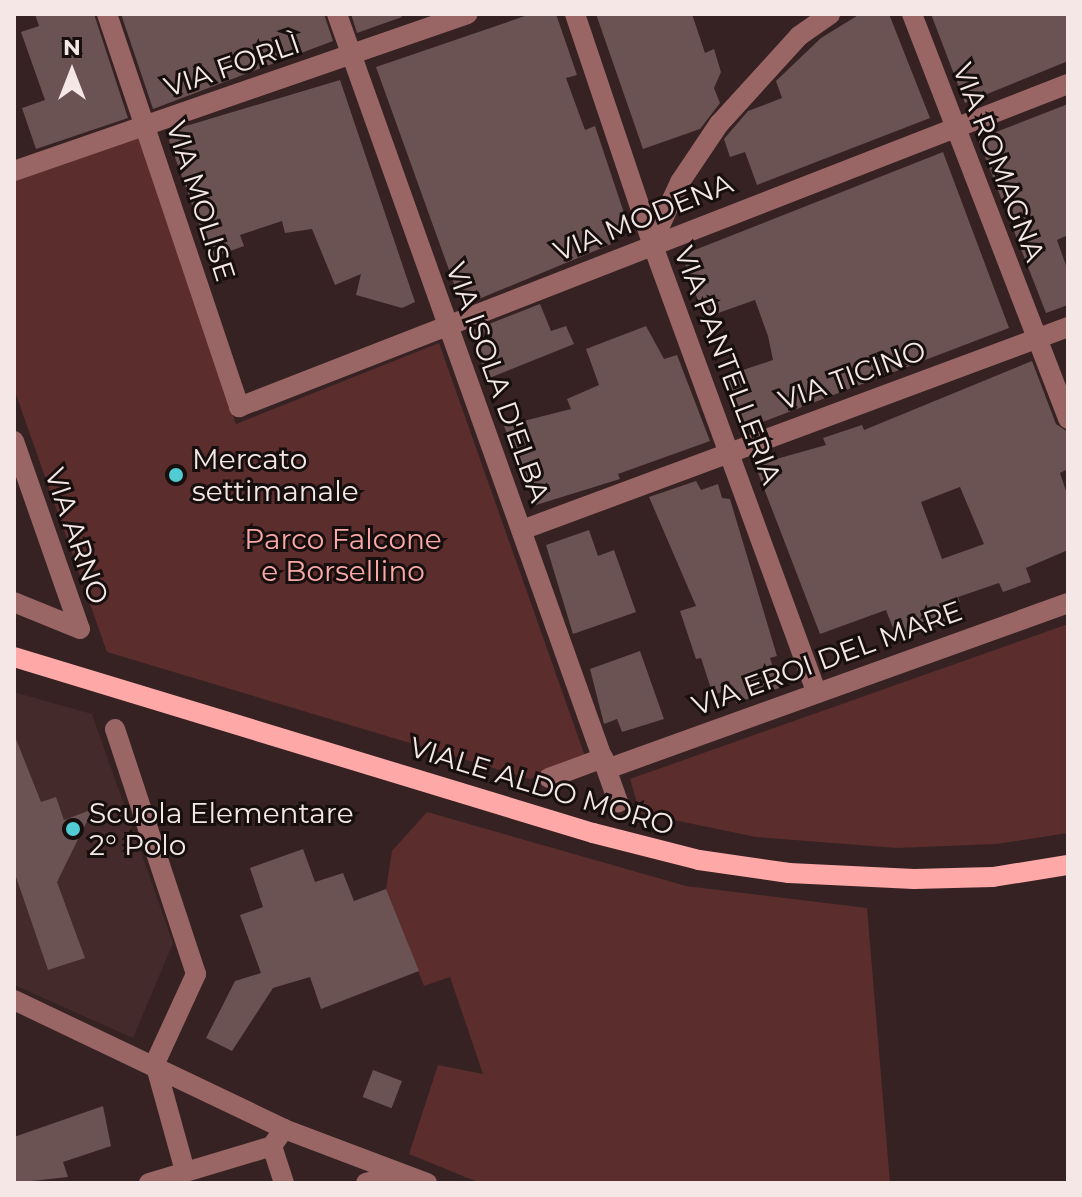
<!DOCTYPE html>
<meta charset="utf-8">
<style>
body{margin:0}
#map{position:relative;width:1082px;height:1197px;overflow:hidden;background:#362222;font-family:Montserrat,sans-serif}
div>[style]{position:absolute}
.built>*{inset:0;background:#442a2a}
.green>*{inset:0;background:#5b2d2d}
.building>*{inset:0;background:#6a5352;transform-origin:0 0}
.minor>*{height:20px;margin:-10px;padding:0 10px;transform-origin:10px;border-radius:10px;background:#996665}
.major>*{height:20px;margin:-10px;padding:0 10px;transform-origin:10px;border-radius:10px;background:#fea9a8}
.dots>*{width:22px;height:22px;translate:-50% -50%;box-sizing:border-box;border:4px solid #170e0e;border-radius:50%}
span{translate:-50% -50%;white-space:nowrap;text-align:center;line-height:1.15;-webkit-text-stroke:6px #170e0e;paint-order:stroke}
.street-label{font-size:28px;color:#f4e7e6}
.poi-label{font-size:28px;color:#f4e7e6}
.left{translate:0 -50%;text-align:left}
.park-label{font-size:28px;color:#f8a8a7}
.frame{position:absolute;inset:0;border:16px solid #f4e7e6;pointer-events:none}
.north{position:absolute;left:32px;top:32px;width:80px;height:80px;-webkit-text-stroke:6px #170e0e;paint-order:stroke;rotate:0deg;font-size:22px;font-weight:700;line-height:32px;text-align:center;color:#f4e7e6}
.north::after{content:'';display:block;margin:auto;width:28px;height:36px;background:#f4e7e6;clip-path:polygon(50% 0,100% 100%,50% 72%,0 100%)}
</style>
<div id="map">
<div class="built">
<i style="clip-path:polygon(14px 692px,92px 714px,173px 943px,133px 1038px,14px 985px)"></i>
</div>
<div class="green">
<i style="clip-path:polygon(138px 136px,236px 424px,439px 343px,586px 759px,530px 779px,107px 652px,14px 389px,14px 180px)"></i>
<i style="clip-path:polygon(1068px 624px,1068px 833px,996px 844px,897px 848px,756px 837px,640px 813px,630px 779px)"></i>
<i style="clip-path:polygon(427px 812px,686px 886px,867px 908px,890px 1183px,480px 1183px,409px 1154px,438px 1065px,483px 1074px,450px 977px,424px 986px,386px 889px,392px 851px)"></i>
</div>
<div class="building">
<i style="clip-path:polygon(35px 14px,94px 14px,128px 118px,36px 149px,22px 108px,45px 100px,21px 32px,39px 26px)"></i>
<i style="clip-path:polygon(121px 14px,324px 14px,333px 41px,153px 109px)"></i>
<i style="clip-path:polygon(351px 14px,401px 14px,402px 17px,357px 33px)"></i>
<i style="clip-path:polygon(531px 14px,556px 14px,577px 75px,566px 78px,585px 130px,595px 126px,628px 225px,609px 233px,614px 243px,462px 306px,376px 67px)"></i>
<i style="clip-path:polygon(596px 14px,692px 14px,705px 53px,714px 49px,721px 72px,714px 88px,720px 103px,700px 129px,643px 149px)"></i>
<i style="clip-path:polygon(860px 14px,889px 14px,930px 118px,757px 185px,745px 152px,730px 157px,724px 139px,748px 111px,782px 98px,776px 81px,821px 38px)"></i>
<i style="clip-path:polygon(931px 14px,1068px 14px,1068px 61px,965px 103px)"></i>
<i style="clip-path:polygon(340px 80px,415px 302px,402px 308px,356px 295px,361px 274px,335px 285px,312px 229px,285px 233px,282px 221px,240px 235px,244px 246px,211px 258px,166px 132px)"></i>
<i style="clip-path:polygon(1068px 104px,1068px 235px,1057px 240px,1068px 271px,1068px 305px,1046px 313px,978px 139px)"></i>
<i style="clip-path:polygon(943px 152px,1009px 328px,744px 429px,725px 376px,773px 360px,768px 336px,755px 300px,704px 318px,682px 255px)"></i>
<i style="clip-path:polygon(540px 304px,551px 331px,566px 326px,574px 344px,487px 379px,471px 331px)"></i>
<i style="clip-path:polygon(646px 326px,664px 359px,677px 355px,710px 441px,618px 474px,620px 479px,536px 505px,504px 426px,571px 409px,567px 399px,599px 385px,586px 349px)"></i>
<i style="clip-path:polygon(evenodd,1032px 361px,1056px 424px,1068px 432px,1068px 469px,1060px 473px,1068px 497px,1068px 550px,1026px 568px,1031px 582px,1003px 592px,999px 583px,958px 597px,960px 602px,944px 608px,950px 621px,898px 641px,886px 610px,820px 634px,755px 465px,826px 445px,823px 438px,862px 425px,864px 430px,1032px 361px,960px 487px,984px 544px,942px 559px,921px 502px,960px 487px)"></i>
<i style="clip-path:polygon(696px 481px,701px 490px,718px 484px,722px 498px,730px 499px,777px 656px,770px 658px,779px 688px,736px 703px,732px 689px,713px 695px,701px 658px,696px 659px,680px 611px,696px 606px,649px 497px)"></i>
<i style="clip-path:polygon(589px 530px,598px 556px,614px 550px,636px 612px,573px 634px,546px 545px)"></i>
<i style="clip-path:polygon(640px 651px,664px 719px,622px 732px,617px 719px,604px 724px,590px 669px)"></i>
<i style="clip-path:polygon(14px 734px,41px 802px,56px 797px,64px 820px,93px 809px,57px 882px,85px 958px,48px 970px,14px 871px)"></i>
<i style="clip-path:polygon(303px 849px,315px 882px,343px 873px,354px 901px,386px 889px,419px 971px,321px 1009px,310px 977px,273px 988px,232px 1051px,206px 1038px,235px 981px,261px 973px,240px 915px,263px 907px,250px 868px)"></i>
<i style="left:373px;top:1070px;width:31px;height:29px;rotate:21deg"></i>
<i style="clip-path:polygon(103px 1106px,111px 1146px,63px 1162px,68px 1177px,14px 1183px,14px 1137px)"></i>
</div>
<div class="minor">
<i style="left:107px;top:14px;width:415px;rotate:71.4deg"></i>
<i style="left:239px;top:407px;width:890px;rotate:-21.29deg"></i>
<i style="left:337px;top:14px;width:837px;rotate:70.37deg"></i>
<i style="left:575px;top:14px;width:242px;rotate:71.4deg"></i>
<i style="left:652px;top:243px;width:476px;rotate:69.9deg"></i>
<i style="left:912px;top:14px;width:434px;rotate:68.9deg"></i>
<i style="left:14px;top:171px;width:480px;rotate:-19.1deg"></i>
<i style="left:652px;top:243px;width:67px;rotate:-65.3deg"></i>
<i style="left:680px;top:182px;width:70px;rotate:-56.1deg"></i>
<i style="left:719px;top:124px;width:119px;rotate:-47.7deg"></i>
<i style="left:799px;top:36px;width:38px;rotate:-35deg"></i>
<i style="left:14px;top:441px;width:199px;rotate:70.7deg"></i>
<i style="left:80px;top:629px;width:71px;rotate:-157.8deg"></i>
<i style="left:522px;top:530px;width:583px;rotate:-20.39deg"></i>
<i style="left:115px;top:729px;width:258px;rotate:71.7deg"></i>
<i style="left:196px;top:974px;width:98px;rotate:114.7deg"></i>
<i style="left:607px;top:769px;width:490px;rotate:-19.8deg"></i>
<i style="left:549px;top:778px;width:58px;rotate:-20.3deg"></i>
<i style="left:14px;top:1000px;width:299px;rotate:25.5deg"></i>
<i style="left:284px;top:1129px;width:153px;rotate:20.7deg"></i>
<i style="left:155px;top:1063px;width:112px;rotate:74.5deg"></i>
<i style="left:272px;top:1146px;width:39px;rotate:72deg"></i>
<i style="left:149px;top:1183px;width:128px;rotate:-16.7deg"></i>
<i style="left:272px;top:1146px;width:21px;rotate:-55deg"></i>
<i style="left:366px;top:1183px;width:34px;rotate:-15deg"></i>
</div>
<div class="major">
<i style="left:14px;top:657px;width:605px;rotate:16.91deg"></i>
<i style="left:593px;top:833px;width:109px;rotate:14.3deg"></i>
<i style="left:699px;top:860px;width:91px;rotate:8.2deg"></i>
<i style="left:789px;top:873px;width:125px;rotate:2.7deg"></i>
<i style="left:914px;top:879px;width:79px;rotate:-1.5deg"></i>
<i style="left:993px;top:877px;width:76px;rotate:-9.1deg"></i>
</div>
<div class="dots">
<i style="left:176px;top:475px;background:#51ccd3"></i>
<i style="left:73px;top:829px;background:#51ccd3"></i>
</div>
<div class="street-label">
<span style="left:232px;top:65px;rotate:-19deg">VIA FORLÌ</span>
<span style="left:999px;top:162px;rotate:69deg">VIA ROMAGNA</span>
<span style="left:201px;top:201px;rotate:72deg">VIA MOLISE</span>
<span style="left:643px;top:217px;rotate:-22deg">VIA MODENA</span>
<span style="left:728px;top:365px;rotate:69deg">VIA PANTELLERIA</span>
<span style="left:852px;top:375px;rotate:-20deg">VIA TICINO</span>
<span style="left:498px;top:382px;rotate:70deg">VIA ISOLA D'ELBA</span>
<span style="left:77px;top:536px;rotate:71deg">VIA ARNO</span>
<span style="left:827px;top:658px;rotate:-20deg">VIA EROI DEL MARE</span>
<span style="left:542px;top:786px;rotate:17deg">VIALE ALDO MORO</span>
</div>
<div class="poi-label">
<span class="left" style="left:192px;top:475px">Mercato<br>settimanale</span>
<span class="left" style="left:89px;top:829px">Scuola Elementare<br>2° Polo</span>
</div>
<div class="park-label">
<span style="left:343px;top:555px">Parco Falcone<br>e Borsellino</span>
</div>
<div class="frame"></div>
<div class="north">N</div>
</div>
